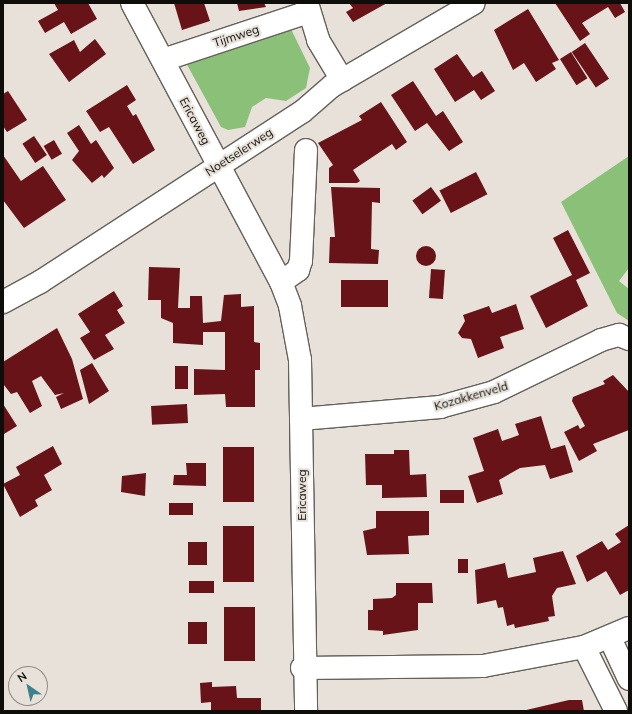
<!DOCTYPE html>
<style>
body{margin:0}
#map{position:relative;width:632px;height:714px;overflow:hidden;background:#e7e1d9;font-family:Mulish,sans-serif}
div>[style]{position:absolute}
.green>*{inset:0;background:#8bc079}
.building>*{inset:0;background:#671317;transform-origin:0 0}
.round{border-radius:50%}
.roads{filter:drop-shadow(1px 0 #65605a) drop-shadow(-1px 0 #65605a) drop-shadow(0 1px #65605a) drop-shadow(0 -1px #65605a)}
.street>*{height:22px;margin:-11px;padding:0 11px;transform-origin:11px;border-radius:11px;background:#fff}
span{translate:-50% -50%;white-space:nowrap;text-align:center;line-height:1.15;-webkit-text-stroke:4px #e7e1d9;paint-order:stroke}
.street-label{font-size:12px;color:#0f0d0a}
.frame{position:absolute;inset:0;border:4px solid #0f0d0a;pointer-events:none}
.north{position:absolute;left:8px;top:666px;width:40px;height:40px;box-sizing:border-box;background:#e7e1d9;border:1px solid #918c86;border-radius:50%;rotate:326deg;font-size:11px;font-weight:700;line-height:16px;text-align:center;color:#0f0d0a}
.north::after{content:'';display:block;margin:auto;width:14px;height:18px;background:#3c828c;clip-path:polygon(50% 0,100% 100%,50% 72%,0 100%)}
</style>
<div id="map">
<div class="green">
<i style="clip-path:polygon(290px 27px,310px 68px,306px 88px,286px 101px,266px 98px,252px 107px,245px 127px,228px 130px,221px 127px,185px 61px)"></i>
<i style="clip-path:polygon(629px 156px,629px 268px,619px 281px,629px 289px,629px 321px,617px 313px,561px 202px)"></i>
</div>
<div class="building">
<i style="clip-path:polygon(54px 3px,88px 3px,97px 19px,71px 34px,64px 22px,45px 33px,38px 21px,58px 10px)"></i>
<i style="clip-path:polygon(174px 3px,204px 3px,210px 21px,182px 30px)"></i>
<i style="clip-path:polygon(237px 3px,264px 3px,266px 7px,239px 11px)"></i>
<i style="clip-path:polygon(349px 3px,387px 3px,353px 22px,346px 12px,353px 8px)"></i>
<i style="clip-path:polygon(555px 3px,620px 3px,625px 12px,615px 18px,608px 7px,582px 23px,590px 34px,580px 41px)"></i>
<i style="clip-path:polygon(528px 9px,559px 60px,552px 63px,556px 69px,536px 82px,524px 63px,513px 70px,494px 30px)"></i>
<i style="clip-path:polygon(95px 39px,106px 54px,69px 82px,49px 54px,74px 40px,80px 52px)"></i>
<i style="left:585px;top:43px;width:43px;height:16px;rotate:56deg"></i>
<i style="left:571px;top:52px;width:31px;height:13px;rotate:58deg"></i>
<i style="clip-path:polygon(457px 54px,473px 77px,482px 71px,495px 91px,481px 100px,474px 90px,455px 102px,434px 69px)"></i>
<i style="clip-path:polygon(413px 81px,436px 116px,443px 111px,463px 142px,449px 151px,427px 123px,415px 131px,391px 95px)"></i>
<i style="clip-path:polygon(127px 85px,136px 100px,127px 106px,133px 116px,136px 114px,155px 150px,133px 164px,109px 127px,100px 132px,86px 111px)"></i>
<i style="clip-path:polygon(8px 91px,27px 120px,7px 132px,3px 126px,3px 94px)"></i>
<i style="clip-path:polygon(381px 102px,407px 142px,396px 150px,392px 144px,353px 170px,360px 181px,357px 183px,329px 183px,329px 168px,333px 165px,318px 143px,362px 120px,359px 116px)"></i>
<i style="clip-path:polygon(79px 125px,91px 144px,96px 140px,114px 168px,104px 178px,102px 175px,92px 183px,72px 160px,79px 151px,67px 133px)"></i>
<i style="left:34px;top:136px;width:23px;height:14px;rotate:56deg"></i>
<i style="left:54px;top:140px;width:16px;height:12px;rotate:60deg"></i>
<i style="clip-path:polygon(3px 155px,21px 181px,43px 166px,66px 200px,24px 228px,3px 200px)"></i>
<i style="left:476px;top:172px;width:25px;height:41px;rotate:63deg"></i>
<i style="clip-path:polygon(331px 187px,380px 188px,380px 203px,372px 202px,371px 249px,379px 250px,378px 264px,329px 263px,330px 237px,335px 237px)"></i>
<i style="left:431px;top:187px;width:17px;height:23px;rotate:54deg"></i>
<i style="clip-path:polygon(568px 230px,590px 273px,576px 280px,588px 306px,546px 328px,530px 296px,572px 275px,553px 238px)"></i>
<i class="round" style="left:416px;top:246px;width:20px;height:20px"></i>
<i style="clip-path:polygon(149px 267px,180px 268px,178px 308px,190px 308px,190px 296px,202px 296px,203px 323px,221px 321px,224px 295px,241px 294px,241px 307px,254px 306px,254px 342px,260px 343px,260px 370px,255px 370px,255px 407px,226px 407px,225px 394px,194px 395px,194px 369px,225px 370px,225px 332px,203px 332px,203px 345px,173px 343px,173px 323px,161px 318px,161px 300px,148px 300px)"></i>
<i style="left:431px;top:269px;width:14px;height:29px;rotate:4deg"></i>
<i style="left:341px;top:280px;width:47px;height:27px"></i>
<i style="clip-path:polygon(114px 291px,123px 306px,117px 310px,125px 323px,105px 335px,114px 349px,94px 360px,80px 338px,90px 332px,78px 314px)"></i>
<i style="clip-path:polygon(516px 304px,524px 329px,500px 337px,504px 348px,478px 358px,471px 339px,462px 338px,458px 333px,465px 321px,463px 315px,489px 306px,492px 313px)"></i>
<i style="clip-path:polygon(57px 328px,72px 359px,83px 399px,61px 409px,56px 397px,64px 393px,55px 395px,41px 376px,32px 381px,42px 406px,30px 413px,17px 392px,11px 394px,4px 385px,3px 362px)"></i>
<i style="clip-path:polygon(92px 363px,109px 391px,89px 404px,80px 370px)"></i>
<i style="left:175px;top:366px;width:13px;height:23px"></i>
<i style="clip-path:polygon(613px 375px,629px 392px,629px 430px,593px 444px,597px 451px,579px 461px,564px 432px,578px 425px,580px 429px,585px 426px,572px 401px,573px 397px,605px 384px,603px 381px)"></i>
<i style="clip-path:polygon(3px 404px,17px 426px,4px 434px,3px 431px)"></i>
<i style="left:187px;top:404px;width:19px;height:36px;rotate:87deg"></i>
<i style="clip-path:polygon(541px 416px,551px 449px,565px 445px,573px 472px,550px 479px,545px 465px,520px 468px,499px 480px,503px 494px,477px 503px,468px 476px,484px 471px,473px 438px,498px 429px,502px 441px,511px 438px,519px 435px,515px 424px)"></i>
<i style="clip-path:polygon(53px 446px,62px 464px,44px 475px,52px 490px,35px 500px,38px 506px,20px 517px,3px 484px,20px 475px,16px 467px)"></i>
<i style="left:223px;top:447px;width:31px;height:55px"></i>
<i style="clip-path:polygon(394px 450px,409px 450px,410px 475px,426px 474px,427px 497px,382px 498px,382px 485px,366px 485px,365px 454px,394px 454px)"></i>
<i style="clip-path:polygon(186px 463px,206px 463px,206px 486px,173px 485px,174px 475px,187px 475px)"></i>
<i style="clip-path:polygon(146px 473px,145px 496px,121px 492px,122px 476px)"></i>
<i style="left:440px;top:490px;width:24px;height:13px"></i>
<i style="left:169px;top:503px;width:24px;height:12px"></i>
<i style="clip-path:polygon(376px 511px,429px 511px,429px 535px,408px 536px,409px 554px,367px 555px,363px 531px,376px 528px)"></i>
<i style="clip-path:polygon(629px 525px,629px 590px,620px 595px,606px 571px,587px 582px,576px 556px,602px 541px,608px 550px,621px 542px,615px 534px)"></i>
<i style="left:223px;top:526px;width:31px;height:56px"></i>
<i style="left:188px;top:542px;width:19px;height:23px"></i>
<i style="clip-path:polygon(563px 551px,576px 584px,557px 588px,552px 596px,555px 616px,548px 617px,549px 621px,515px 628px,514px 624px,507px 626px,503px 607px,498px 608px,496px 600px,477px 604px,475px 570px,505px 563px,508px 578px,536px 572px,533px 558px)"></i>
<i style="left:458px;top:559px;width:10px;height:14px"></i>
<i style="left:189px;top:581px;width:25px;height:12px"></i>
<i style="clip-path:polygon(396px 583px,432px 583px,433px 603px,418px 603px,418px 630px,383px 635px,383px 631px,368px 630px,368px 610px,373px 610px,373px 599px,392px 598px,396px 595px)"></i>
<i style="left:224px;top:607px;width:31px;height:54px"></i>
<i style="left:188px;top:622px;width:19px;height:22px"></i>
<i style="clip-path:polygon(212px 682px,212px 687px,236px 686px,237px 698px,261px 698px,261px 711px,211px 711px,211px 702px,201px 703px,200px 683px)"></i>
<i style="clip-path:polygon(569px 700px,582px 700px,584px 711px,522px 711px)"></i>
</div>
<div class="roads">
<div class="street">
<i style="left:132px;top:3px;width:316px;rotate:61.9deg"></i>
<i style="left:281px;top:282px;width:26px;rotate:69deg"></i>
<i style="left:290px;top:306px;width:55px;rotate:79.5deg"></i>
<i style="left:300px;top:360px;width:351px;rotate:89deg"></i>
<i style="left:307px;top:3px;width:39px;rotate:73deg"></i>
<i style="left:318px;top:40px;width:47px;rotate:59deg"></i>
<i style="left:163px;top:60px;width:153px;rotate:-18.3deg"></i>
<i style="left:281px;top:282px;width:21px;rotate:-35deg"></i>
<i style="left:298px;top:270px;width:9px;rotate:-72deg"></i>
<i style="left:301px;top:261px;width:111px;rotate:-87.4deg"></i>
<i style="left:3px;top:302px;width:42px;rotate:-28.4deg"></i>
<i style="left:40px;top:282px;width:312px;rotate:-33deg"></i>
<i style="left:302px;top:112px;width:40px;rotate:-41deg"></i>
<i style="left:332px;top:86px;width:164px;rotate:-30.3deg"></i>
<i style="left:301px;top:419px;width:140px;rotate:-4.9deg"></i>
<i style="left:440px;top:407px;width:56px;rotate:-15.5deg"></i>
<i style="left:494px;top:392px;width:119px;rotate:-25.9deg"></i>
<i style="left:601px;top:340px;width:19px;rotate:-16deg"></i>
<i style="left:619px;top:335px;width:11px;rotate:22deg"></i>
<i style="left:610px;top:638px;width:45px;rotate:65.1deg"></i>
<i style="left:584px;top:647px;width:72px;rotate:63.4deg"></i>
<i style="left:302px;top:668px;width:181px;rotate:-0.6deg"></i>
<i style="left:483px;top:666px;width:103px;rotate:-10.7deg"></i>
<i style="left:584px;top:647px;width:49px;rotate:-22.9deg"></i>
</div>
</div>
<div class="street-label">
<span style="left:236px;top:36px;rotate:-18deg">Tijmweg</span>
<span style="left:195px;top:121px;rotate:62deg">Ericaweg</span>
<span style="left:239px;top:152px;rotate:-33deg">Noetselerweg</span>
<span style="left:471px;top:396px;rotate:-16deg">Kozakkenveld</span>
<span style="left:302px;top:495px;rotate:-90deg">Ericaweg</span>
</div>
<div class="frame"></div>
<div class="north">N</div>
</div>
